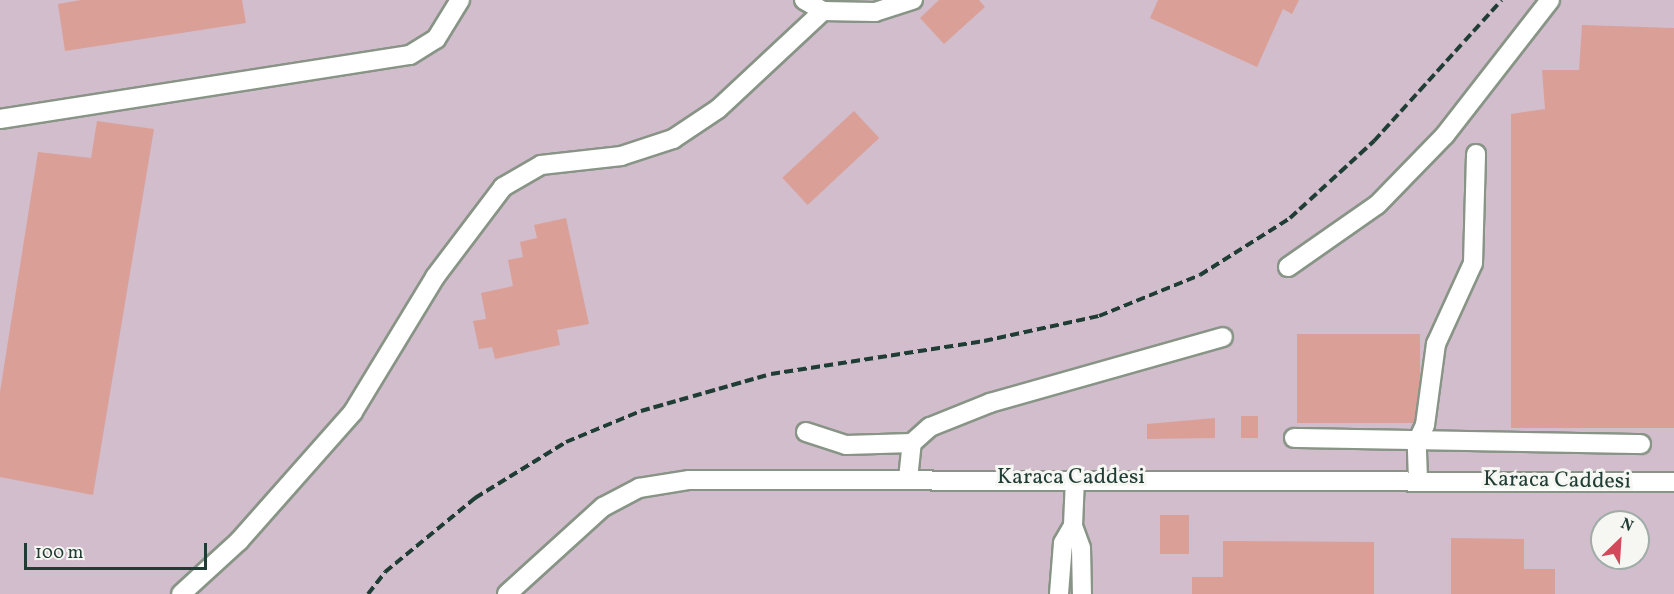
<!DOCTYPE html>
<style>
body{margin:0}
#map{position:relative;width:1674px;height:594px;overflow:hidden;background:#f1ead7;font-family:Vollkorn,serif}
div>[style]{position:absolute}
.industrial>*{inset:0;background:#d1bdcc}
.building>*{inset:0;background:#daa097;transform-origin:0 0}
.roads{filter:drop-shadow(2px 0 #889486) drop-shadow(-2px 0 #889486) drop-shadow(0 2px #889486) drop-shadow(0 -2px #889486)}
.minor>*{height:18px;margin:-9px;padding:0 9px;transform-origin:9px;border-radius:9px;background:#fff}
.rail>*{height:4px;margin-top:-2px;transform-origin:0;background:repeating-linear-gradient(90deg,#1f3d34 0 9px,transparent 0 13.5px)}
span{translate:-50% -50%;white-space:nowrap;text-align:center;line-height:1.15;-webkit-text-stroke:6px #f6f6f2;paint-order:stroke}
.street-label{font-size:22px;color:#1f3d34}
.north{position:absolute;left:1590px;top:510px;width:60px;height:60px;box-sizing:border-box;background:#f6f6f2;border:2px solid #a0aca6;border-radius:50%;rotate:25deg;font-size:16px;font-weight:700;line-height:24px;text-align:center;color:#1f3d34}
.north::after{content:'';display:block;margin:auto;width:21px;height:27px;background:#d1495b;clip-path:polygon(50% 0,100% 100%,50% 72%,0 100%)}
.scale{position:absolute;left:24px;top:543px;width:183px;height:27px;box-sizing:border-box;border:3px solid #1f3d34;border-top:0;padding-left:8px;font-size:18px;line-height:21px;white-space:nowrap;color:#1f3d34;-webkit-text-stroke:4px #f6f6f2;paint-order:stroke}
</style>
<div id="map">
<div class="industrial">
<i style="clip-path:polygon(evenodd,0 0,1674px 0,1674px 594px,0 594px,0 0,1602px 522px,1638px 522px,1638px 558px,1602px 558px,1602px 522px)"></i>
</div>
<div class="building">
<i style="clip-path:polygon(81px 0,242px 0,246px 23px,65px 51px,58px 4px)"></i>
<i style="clip-path:polygon(939px 0,979px 0,985px 7px,944px 44px,920px 18px)"></i>
<i style="clip-path:polygon(1158px 0,1299px 0,1292px 14px,1283px 9px,1257px 67px,1150px 18px)"></i>
<i style="clip-path:polygon(1582px 25px,1674px 28px,1674px 428px,1511px 428px,1511px 114px,1545px 109px,1542px 70px,1579px 70px)"></i>
<i style="left:854px;top:111px;width:37px;height:98px;rotate:47deg"></i>
<i style="clip-path:polygon(97px 121px,154px 129px,93px 495px,0 477px,0 392px,38px 152px,91px 158px)"></i>
<i style="clip-path:polygon(566px 218px,589px 324px,557px 330px,560px 345px,495px 359px,492px 347px,479px 349px,473px 321px,486px 319px,481px 293px,513px 286px,508px 260px,523px 257px,520px 242px,537px 238px,534px 225px)"></i>
<i style="left:1297px;top:334px;width:123px;height:89px"></i>
<i style="left:1241px;top:416px;width:17px;height:22px"></i>
<i style="clip-path:polygon(1215px 418px,1215px 438px,1147px 439px,1147px 424px)"></i>
<i style="left:1160px;top:515px;width:29px;height:39px"></i>
<i style="clip-path:polygon(1451px 538px,1524px 539px,1524px 569px,1555px 569px,1555px 594px,1451px 594px)"></i>
<i style="clip-path:polygon(1223px 541px,1374px 542px,1374px 594px,1192px 594px,1192px 577px,1223px 577px)"></i>
</div>
<div class="roads">
<div class="minor">
<i style="left:804px;top:0;width:22px;rotate:30deg"></i>
<i style="left:823px;top:11px;width:52px;rotate:1.1deg"></i>
<i style="left:875px;top:12px;width:40px;rotate:-18deg"></i>
<i style="left:0;top:119px;width:415px;rotate:-8.9deg"></i>
<i style="left:410px;top:55px;width:31px;rotate:-32deg"></i>
<i style="left:436px;top:39px;width:46px;rotate:-58.4deg"></i>
<i style="left:1288px;top:267px;width:108px;rotate:-34.9deg"></i>
<i style="left:1377px;top:205px;width:98px;rotate:-45.8deg"></i>
<i style="left:1445px;top:135px;width:171px;rotate:-52.1deg"></i>
<i style="left:806px;top:432px;width:42px;rotate:18deg"></i>
<i style="left:846px;top:445px;width:66px;rotate:-1.7deg"></i>
<i style="left:1294px;top:438px;width:347px;rotate:1deg"></i>
<i style="left:1075px;top:478px;width:48px;rotate:92.4deg"></i>
<i style="left:1073px;top:526px;width:23px;rotate:70deg"></i>
<i style="left:1081px;top:548px;width:46px;rotate:88.8deg"></i>
<i style="left:908px;top:479px;width:36px;rotate:-84deg"></i>
<i style="left:912px;top:443px;width:24px;rotate:-42deg"></i>
<i style="left:930px;top:427px;width:65px;rotate:-21.8deg"></i>
<i style="left:990px;top:403px;width:242px;rotate:-15.8deg"></i>
<i style="left:1418px;top:480px;width:38px;rotate:-92deg"></i>
<i style="left:1417px;top:442px;width:19px;rotate:-65deg"></i>
<i style="left:1425px;top:425px;width:82px;rotate:-82.3deg"></i>
<i style="left:1436px;top:344px;width:89px;rotate:-65.4deg"></i>
<i style="left:1473px;top:263px;width:109px;rotate:-88.4deg"></i>
<i style="left:181px;top:594px;width:79px;rotate:-42.4deg"></i>
<i style="left:239px;top:541px;width:172px;rotate:-48.5deg"></i>
<i style="left:353px;top:412px;width:158px;rotate:-58.7deg"></i>
<i style="left:435px;top:277px;width:113px;rotate:-52.9deg"></i>
<i style="left:503px;top:187px;width:44px;rotate:-30.1deg"></i>
<i style="left:541px;top:165px;width:81px;rotate:-6.4deg"></i>
<i style="left:621px;top:156px;width:55px;rotate:-18.1deg"></i>
<i style="left:673px;top:139px;width:54px;rotate:-33.7deg"></i>
<i style="left:718px;top:109px;width:144px;rotate:-43deg"></i>
<i style="left:507px;top:594px;width:130px;rotate:-42.2deg"></i>
<i style="left:603px;top:507px;width:41px;rotate:-27.8deg"></i>
<i style="left:639px;top:488px;width:51px;rotate:-9.1deg"></i>
<i style="left:689px;top:480px;width:985px;rotate:0.12deg"></i>
<i style="left:1059px;top:594px;width:51px;rotate:-85.5deg"></i>
<i style="left:1063px;top:543px;width:20px;rotate:-60deg"></i>
</div>
</div>
<div class="rail">
<i style="left:368px;top:594px;width:28px;rotate:-52deg"></i>
<i style="left:385px;top:572px;width:117px;rotate:-39.4deg"></i>
<i style="left:475px;top:498px;width:107px;rotate:-31.6deg"></i>
<i style="left:566px;top:442px;width:81px;rotate:-22.5deg"></i>
<i style="left:641px;top:411px;width:135px;rotate:-15.9deg"></i>
<i style="left:771px;top:374px;width:216px;rotate:-8.8deg"></i>
<i style="left:984px;top:341px;width:118px;rotate:-12.3deg"></i>
<i style="left:1099px;top:316px;width:109px;rotate:-22.1deg"></i>
<i style="left:1200px;top:275px;width:107px;rotate:-32.3deg"></i>
<i style="left:1290px;top:218px;width:114px;rotate:-42.5deg"></i>
<i style="left:1374px;top:141px;width:190px;rotate:-47.8deg"></i>
</div>
<div class="street-label">
<span style="left:1071px;top:478px">Karaca Caddesi</span>
<span style="left:1557px;top:481px;rotate:1deg">Karaca Caddesi</span>
</div>
<div class="north">N</div>
<div class="scale">100 m</div>
</div>
